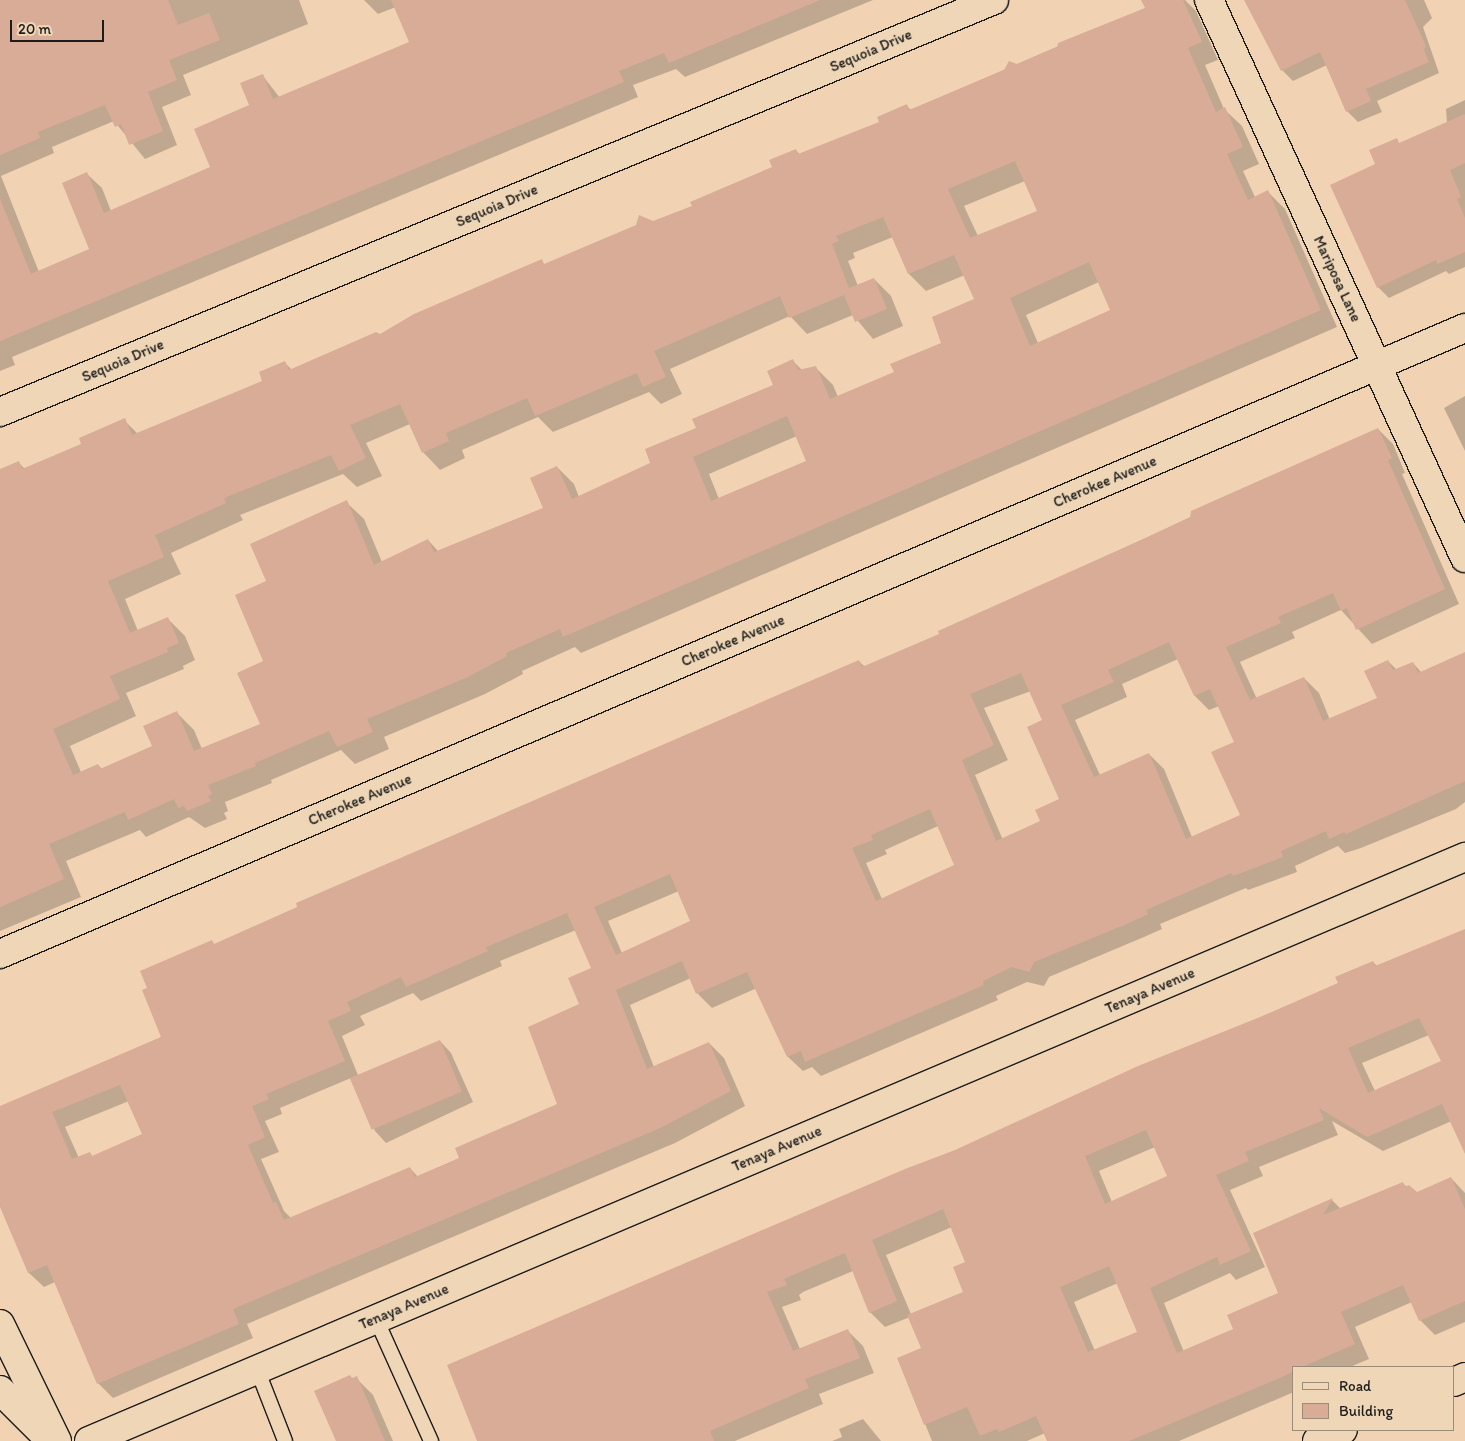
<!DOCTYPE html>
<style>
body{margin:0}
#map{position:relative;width:1465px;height:1441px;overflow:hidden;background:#f1d3b4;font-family:Itim,sans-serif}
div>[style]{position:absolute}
.shadow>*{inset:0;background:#0003}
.building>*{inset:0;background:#d9ac97;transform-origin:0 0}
.roads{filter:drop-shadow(1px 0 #1c1c1c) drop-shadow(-1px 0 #1c1c1c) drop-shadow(0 1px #1c1c1c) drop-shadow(0 -1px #1c1c1c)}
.lane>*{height:14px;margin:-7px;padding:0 7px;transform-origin:7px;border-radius:7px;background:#eed6b6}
.street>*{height:28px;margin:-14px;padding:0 14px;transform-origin:14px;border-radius:14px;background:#eed6b6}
.secondary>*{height:28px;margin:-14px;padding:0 14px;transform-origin:14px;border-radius:14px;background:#eed6b6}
.primary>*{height:28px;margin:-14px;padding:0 14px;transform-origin:14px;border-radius:14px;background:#eed6b6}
span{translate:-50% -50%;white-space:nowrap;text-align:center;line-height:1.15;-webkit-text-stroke:4px #eed6b6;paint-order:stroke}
.street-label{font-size:15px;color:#1c1c1c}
.legend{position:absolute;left:1292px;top:1366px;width:162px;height:65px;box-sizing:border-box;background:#eed6b6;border:1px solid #9a8c78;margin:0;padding:6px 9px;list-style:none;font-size:15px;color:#1c1c1c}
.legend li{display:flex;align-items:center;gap:10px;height:25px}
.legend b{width:25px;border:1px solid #9a8c78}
.scale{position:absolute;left:10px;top:20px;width:94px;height:22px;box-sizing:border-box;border:2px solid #1c1c1c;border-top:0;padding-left:6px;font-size:15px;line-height:18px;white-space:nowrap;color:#1c1c1c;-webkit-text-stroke:4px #eed6b6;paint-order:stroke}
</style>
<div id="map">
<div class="shadow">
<i style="clip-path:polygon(0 0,299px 0,308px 24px,183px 75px,191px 95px,162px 107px,177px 145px,145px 159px,114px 121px,52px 147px,54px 153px,1px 176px,39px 272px,91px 250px,87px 174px,102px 188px,111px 211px,212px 167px,250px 106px,263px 76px,280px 98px,410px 42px,396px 7px,378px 14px,364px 0,873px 0,685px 77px,676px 69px,633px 85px,638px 97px,12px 357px,15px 365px,0 371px)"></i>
<i style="clip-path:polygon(evenodd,1165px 0,1185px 0,1196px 11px,1218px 60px,1205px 65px,1224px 109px,1242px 126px,1259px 164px,1243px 171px,1255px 197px,1268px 192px,1285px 209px,1337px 327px,581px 653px,575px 647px,522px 671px,523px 674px,485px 694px,384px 737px,389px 749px,355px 764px,341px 750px,271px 780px,272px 783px,225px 802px,228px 811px,224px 813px,227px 819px,205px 828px,189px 817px,146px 837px,140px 830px,66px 861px,81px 897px,0 931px,0 471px,19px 463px,25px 469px,82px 444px,124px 420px,138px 434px,264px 381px,284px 362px,292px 370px,380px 335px,541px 261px,545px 265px,693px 206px,774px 168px,796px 150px,800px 155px,881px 123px,906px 105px,911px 110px,1165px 0,1025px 181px,1038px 211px,978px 236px,964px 206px,1025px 181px,1165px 0,893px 237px,909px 274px,926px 291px,965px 275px,975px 299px,943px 344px,895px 372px,838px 397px,833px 385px,816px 368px,803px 371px,793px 361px,775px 385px,697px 429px,652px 464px,579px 497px,574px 484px,557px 467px,544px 508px,438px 551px,428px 540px,382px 562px,364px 519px,346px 502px,267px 581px,261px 724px,202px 749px,194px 730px,177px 713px,153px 747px,102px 769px,98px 765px,81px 772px,70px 746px,136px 716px,126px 693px,184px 669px,183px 666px,195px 660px,185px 636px,168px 619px,138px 631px,125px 599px,181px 574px,171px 553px,243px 520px,240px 515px,343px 474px,357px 487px,382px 476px,366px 443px,410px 424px,423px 452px,440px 470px,465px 458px,462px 450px,538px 417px,553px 432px,649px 392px,661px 404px,682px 394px,670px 369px,790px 316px,807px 334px,853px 315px,873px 339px,903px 326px,891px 296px,874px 279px,858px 286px,848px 261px,855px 258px,853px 253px,893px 237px,1165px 0,1099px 282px,1111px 311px,1038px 343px,1026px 315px,1099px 282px,1165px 0,797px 436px,807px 461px,719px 499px,709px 474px,797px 436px)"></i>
<i style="clip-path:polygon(1247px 0,1424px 0,1432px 18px,1423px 27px,1439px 73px,1377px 101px,1382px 112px,1358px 122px,1347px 111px,1327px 65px,1293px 81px,1282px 70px)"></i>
<i style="clip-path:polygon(1465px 100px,1465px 267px,1449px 274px,1446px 271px,1389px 298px,1378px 287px,1331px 186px,1376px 165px,1396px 140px,1400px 144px,1447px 123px,1446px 109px)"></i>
<i style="clip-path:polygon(1465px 396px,1465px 451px,1444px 408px)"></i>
<i style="clip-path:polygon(evenodd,1378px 429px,1393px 444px,1405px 473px,1402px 474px,1459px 604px,1372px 644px,1341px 610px,1292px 632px,1295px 638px,1240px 662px,1257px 699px,1304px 678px,1319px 693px,1330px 720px,1378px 699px,1388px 661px,1397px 670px,1413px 663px,1422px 673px,1465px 653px,1465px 802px,1456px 809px,1361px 848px,1345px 853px,1338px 846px,1295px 866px,1297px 872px,1248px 890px,1246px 888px,1160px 924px,1162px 929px,1144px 937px,1049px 977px,1044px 986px,1027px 982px,996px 996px,998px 1000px,821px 1076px,812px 1067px,803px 1071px,788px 1057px,757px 988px,712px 1008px,698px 994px,691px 978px,630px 1005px,654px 1067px,709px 1043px,724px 1058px,745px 1106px,675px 1143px,247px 1324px,253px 1338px,113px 1398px,98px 1383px,55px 1282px,44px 1287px,29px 1273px,0 1205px,0 1107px,162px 1037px,212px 942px,215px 945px,859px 661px,865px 667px,941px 634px,1378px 429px,1178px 659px,1195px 696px,1209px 710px,1219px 706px,1235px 742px,1241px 816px,1192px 837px,1164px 769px,1149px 754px,1100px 775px,1075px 720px,1127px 697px,1122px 684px,1178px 659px,1378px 429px,1031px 691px,1044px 721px,1061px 799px,1041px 821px,1003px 840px,975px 775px,1008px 760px,984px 708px,1031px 691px,1378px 429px,938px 826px,956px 865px,882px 899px,866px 863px,887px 854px,885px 850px,938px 826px,1378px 429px,679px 891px,692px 922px,622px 953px,608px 921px,679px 891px,1378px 429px,576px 930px,593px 969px,580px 1004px,559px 1105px,460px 1158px,418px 1177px,410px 1168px,291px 1218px,284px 1211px,261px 1159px,279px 1152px,265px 1121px,282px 1114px,280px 1108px,351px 1078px,375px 1131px,386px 1143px,473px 1102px,451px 1053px,440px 1041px,358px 1075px,342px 1036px,365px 1025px,360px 1016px,413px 993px,421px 1001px,502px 966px,500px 961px,576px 930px,1378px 429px,129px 1101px,143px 1135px,93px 1157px,90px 1153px,79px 1158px,65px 1127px,129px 1101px)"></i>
<i style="clip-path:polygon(evenodd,1465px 931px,1465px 1129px,1454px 1120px,1383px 1151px,1332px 1121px,1338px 1135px,1259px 1167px,1263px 1176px,1230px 1190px,1265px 1267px,1236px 1280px,1230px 1273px,1164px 1303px,1184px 1352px,1235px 1330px,1279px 1294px,1255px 1233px,1332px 1200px,1341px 1209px,1403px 1184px,1417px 1194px,1451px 1178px,1465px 1193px,1465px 1322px,1435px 1335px,1420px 1320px,1412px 1302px,1355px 1327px,1369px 1359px,1350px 1367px,1294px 1367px,1294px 1392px,1179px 1441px,1048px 1441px,1045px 1433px,1027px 1441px,932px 1441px,899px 1359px,923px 1349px,910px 1317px,885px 1327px,870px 1312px,853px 1271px,803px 1292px,799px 1295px,801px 1300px,782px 1307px,800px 1349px,848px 1331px,863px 1346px,874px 1373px,819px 1394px,823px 1404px,735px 1441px,479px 1441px,956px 1151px,1339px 983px,1373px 962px,1377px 966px,1465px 931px,1429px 1035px,1443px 1061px,1375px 1091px,1362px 1063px,1429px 1035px,1465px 931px,1155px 1147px,1168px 1177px,1112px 1202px,1099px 1171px,1155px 1147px,1465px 931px,952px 1227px,967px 1262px,964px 1292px,911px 1314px,886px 1255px,952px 1227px,1465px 931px,1118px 1283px,1139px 1333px,1095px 1351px,1074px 1302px,1118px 1283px)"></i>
<i style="clip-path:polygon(356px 1378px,373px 1395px,393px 1441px,337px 1441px,353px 1379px)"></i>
<i style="clip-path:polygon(863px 1419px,881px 1441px,832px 1441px,842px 1437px,839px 1429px)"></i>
</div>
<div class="building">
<i style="clip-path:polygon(0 0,168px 0,178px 25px,209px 13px,220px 40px,169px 60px,177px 80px,148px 92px,163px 131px,129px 145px,121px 124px,115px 127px,105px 105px,38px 132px,40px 138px,0 155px)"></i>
<i style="clip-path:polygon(391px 0,820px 0,669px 63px,664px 53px,619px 71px,624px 82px,0 341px,0 199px,31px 274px,89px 249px,62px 183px,87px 172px,104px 213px,210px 167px,194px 129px,249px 105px,240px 83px,263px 74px,273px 99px,409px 42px)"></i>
<i style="clip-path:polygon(evenodd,1141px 0,1183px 0,1202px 42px,1188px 48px,1216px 112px,1225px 107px,1243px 147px,1227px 154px,1248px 200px,1268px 190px,1321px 310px,563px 637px,560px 629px,506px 653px,507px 656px,468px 677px,367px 719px,373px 732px,337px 747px,329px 731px,255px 763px,256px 766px,208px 785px,212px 794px,208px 796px,211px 801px,187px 811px,184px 806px,178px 808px,174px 799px,128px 820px,125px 812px,110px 818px,49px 844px,64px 879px,0 907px,0 469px,19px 461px,22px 469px,81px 444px,79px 438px,125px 418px,132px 435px,262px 381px,259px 372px,285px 361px,289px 370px,376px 332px,380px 334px,414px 314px,542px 259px,544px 264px,636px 225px,639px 215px,653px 221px,692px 206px,690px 202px,772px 167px,769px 160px,796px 149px,798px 154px,879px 122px,877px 117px,907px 104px,909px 110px,1004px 70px,1009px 61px,1017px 64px,1057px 47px,1058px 43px,1145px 8px,1141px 0,1015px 161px,1037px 211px,970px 238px,948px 189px,1015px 161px,1141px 0,883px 217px,908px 274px,954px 255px,974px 299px,932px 317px,941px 343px,890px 364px,894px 372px,830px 399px,816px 366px,798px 370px,793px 359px,767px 371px,773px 385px,692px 419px,696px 428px,645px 449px,650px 463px,572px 499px,557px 466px,530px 478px,543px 508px,434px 552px,428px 539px,374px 565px,347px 500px,250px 544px,266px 581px,235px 595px,263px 661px,237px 673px,260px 724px,194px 751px,177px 711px,143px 726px,152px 746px,100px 769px,98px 764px,73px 775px,53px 729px,120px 699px,110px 676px,168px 652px,167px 648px,179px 643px,168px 617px,130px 633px,108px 581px,164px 557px,155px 535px,226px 503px,224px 498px,331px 455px,339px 471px,366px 458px,350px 425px,400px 404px,422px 453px,449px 441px,446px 433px,527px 398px,535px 416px,637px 373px,643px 387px,666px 377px,654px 351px,780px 296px,789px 318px,844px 295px,855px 322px,887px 309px,874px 278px,849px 288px,832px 244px,839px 241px,836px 236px,883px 217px,1141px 0,1089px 262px,1110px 310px,1030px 346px,1010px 298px,1089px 262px,1141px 0,787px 416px,806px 461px,711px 501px,693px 457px,787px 416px)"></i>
<i style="clip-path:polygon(1244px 0,1405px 0,1426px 46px,1424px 50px,1429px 62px,1366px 89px,1371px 101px,1346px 112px,1320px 52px,1281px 71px)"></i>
<i style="clip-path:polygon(1465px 114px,1465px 163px,1450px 170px,1461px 197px,1457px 199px,1465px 218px,1465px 252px,1437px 264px,1436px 260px,1377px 288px,1330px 185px,1375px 164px,1369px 150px,1397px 138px,1399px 143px)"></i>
<i style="clip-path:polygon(evenodd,1378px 428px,1392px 458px,1388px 460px,1445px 589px,1356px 630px,1347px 608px,1341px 611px,1333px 593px,1278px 617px,1281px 623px,1226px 647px,1250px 700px,1304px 677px,1323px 721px,1377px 698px,1364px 671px,1388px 660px,1393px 670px,1413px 662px,1418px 673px,1465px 652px,1465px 781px,1346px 834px,1344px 832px,1329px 839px,1326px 831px,1281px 851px,1283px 857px,1233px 876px,1231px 873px,1146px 910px,1148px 914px,1129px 923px,1034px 962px,1029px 972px,1012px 967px,983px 981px,984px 985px,805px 1062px,801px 1051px,787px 1057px,747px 972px,696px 994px,682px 961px,616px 990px,647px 1069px,709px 1042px,731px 1091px,660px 1128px,233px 1309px,239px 1324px,97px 1384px,47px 1265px,28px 1273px,0 1207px,0 1106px,161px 1037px,142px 990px,147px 988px,140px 971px,212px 940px,214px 944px,297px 907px,296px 903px,859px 660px,862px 667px,939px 634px,938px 631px,1190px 518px,1191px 511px,1378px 428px,1169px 642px,1194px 696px,1210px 689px,1234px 742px,1211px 752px,1240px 815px,1186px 839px,1149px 753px,1094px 777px,1061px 705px,1114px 682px,1108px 670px,1169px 642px,1378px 428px,1021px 673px,1042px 720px,1027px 727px,1059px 799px,1035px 810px,1040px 821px,996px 841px,962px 760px,994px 745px,970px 694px,1021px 673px,1378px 428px,930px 809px,954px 865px,876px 901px,852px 848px,873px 840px,871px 835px,930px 809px,1378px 428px,670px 874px,690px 921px,616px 955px,594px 907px,670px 874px,1378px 428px,567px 913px,591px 968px,568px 978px,579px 1004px,528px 1027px,557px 1104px,455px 1148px,459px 1158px,415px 1177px,410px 1167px,284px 1220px,276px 1202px,273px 1203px,248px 1145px,265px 1137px,252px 1106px,269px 1099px,266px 1094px,345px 1061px,328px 1021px,351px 1011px,347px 1002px,401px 977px,406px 987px,488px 951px,486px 947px,567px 913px,1378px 428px,120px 1085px,142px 1134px,92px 1156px,90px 1152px,72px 1159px,52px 1112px,120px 1085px)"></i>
<i style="clip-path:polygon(evenodd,1465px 929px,1465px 1154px,1442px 1104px,1367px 1137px,1319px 1108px,1324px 1120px,1245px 1152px,1249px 1161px,1216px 1175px,1251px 1251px,1220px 1265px,1217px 1257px,1150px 1288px,1177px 1353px,1233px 1329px,1227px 1315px,1278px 1293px,1253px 1233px,1333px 1198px,1323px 1215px,1403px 1182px,1405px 1187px,1409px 1185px,1417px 1192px,1451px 1177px,1465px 1209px,1465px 1301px,1419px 1321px,1403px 1285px,1341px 1312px,1355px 1344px,1302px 1367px,1294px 1367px,1294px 1371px,1282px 1377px,1129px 1441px,1047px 1441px,1036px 1416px,999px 1432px,997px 1429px,980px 1436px,967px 1407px,924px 1425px,897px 1358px,921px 1348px,907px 1315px,963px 1292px,953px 1267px,965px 1262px,943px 1209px,872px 1240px,897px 1301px,869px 1313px,845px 1253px,788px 1277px,784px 1279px,787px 1285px,767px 1292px,793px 1351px,848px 1329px,860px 1358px,805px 1379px,809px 1388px,710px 1431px,714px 1441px,477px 1441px,447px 1365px,905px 1169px,955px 1150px,1138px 1066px,1260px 1017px,1338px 983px,1335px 977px,1373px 961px,1375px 966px,1465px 929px,1419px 1018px,1441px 1061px,1368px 1093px,1348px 1048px,1419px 1018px,1465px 929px,1146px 1130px,1167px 1176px,1105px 1204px,1085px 1156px,1146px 1130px,1465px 929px,1109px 1266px,1137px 1332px,1088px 1352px,1060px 1287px,1109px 1266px)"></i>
<i style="left:440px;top:1040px;width:56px;height:98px;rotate:67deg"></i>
<i style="clip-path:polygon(350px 1375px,352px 1378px,357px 1376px,385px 1441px,336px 1441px,314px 1391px)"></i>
</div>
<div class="roads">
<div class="lane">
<i style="left:376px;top:1319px;width:134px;rotate:65.7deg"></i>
<i style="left:257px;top:1369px;width:77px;rotate:68.7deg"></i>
</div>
<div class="street">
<i style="left:1209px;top:0;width:614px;rotate:65.36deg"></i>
<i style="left:0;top:412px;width:1076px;rotate:-22.51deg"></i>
<i style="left:0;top:954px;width:1593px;rotate:-23.14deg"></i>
<i style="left:1454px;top:1382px;width:12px;rotate:-24deg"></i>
<i style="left:89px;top:1441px;width:1495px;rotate:-23deg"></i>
<i style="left:1317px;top:1441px;width:28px;rotate:-23deg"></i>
</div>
<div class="secondary">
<i style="left:0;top:1324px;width:130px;rotate:64deg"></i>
</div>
<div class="primary">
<i style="left:0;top:1390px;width:72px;rotate:45deg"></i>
</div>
</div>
<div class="street-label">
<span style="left:871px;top:51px;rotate:-23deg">Sequoia Drive</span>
<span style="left:497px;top:206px;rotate:-23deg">Sequoia Drive</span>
<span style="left:1337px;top:279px;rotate:65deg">Mariposa Lane</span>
<span style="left:123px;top:361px;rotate:-23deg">Sequoia Drive</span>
<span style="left:1105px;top:482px;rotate:-23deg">Cherokee Avenue</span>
<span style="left:733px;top:641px;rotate:-23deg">Cherokee Avenue</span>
<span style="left:360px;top:800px;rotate:-23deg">Cherokee Avenue</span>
<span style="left:1150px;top:991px;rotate:-23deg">Tenaya Avenue</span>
<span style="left:777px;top:1149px;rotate:-23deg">Tenaya Avenue</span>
<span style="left:404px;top:1307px;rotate:-23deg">Tenaya Avenue</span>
</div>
<ul class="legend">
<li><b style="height:6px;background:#eed6b6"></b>Road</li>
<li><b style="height:14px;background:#d9ac97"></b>Building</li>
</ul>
<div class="scale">20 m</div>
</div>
